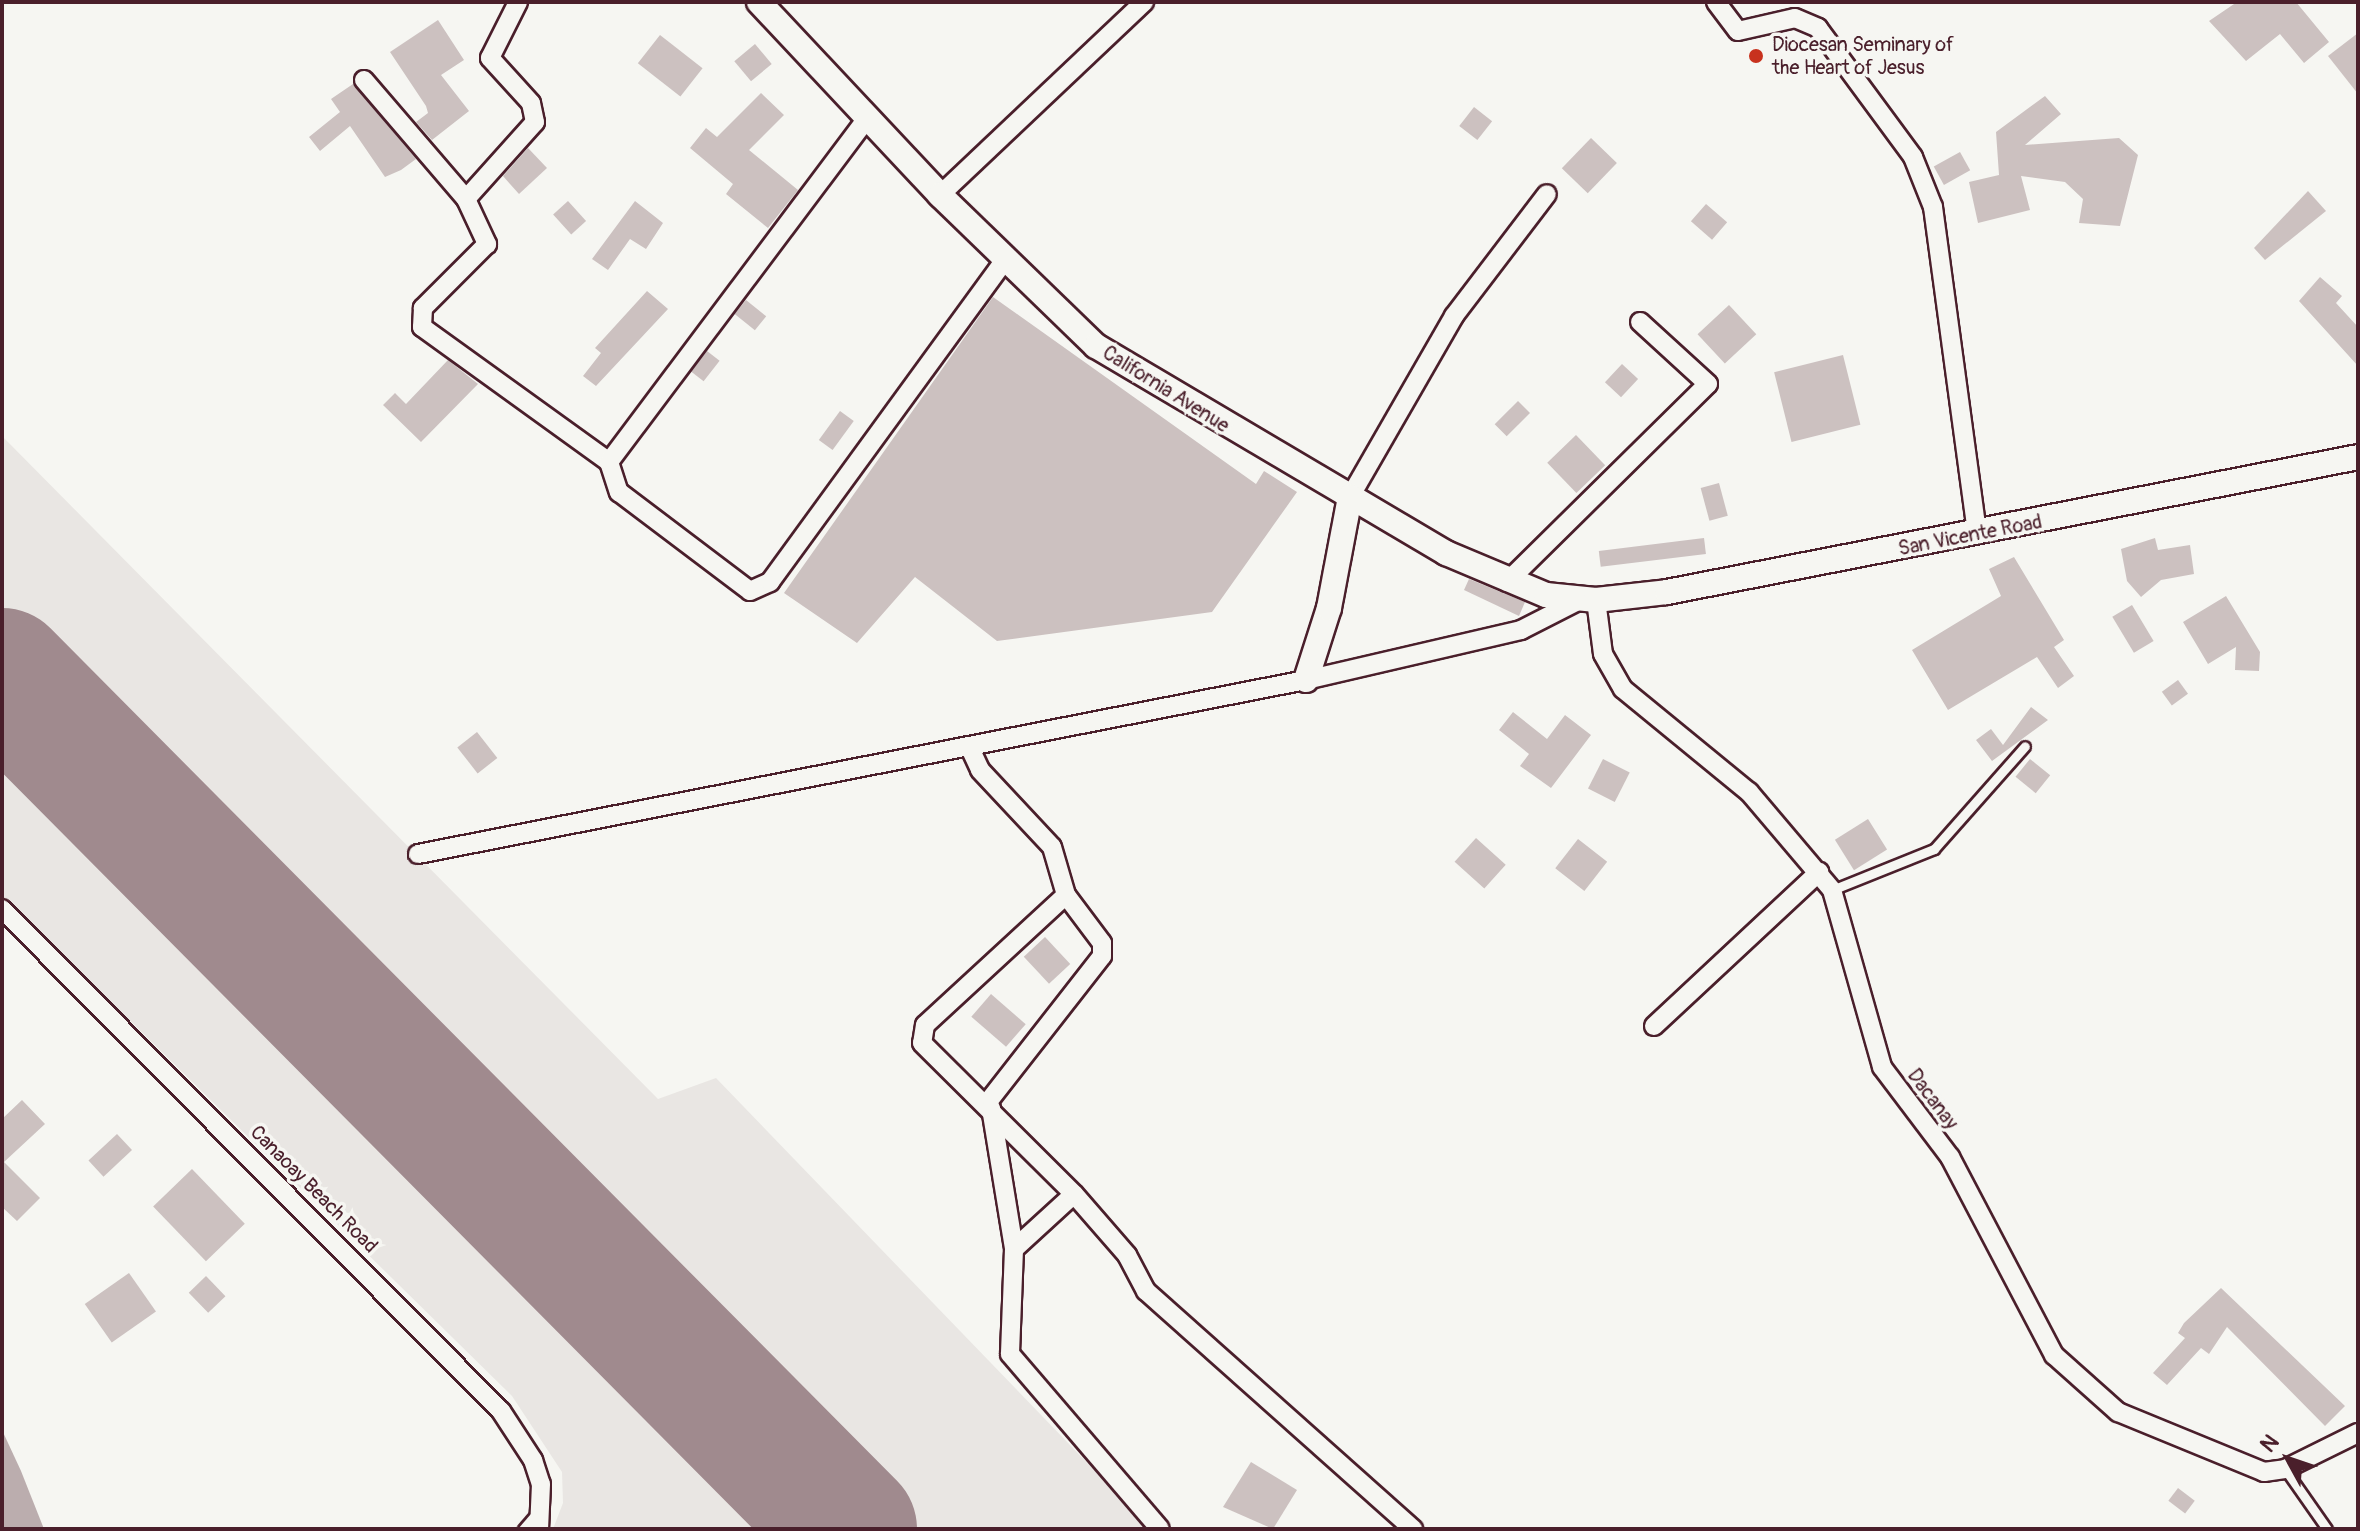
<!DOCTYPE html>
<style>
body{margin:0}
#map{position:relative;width:2360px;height:1531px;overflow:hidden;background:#f6f6f2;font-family:Pangolin,sans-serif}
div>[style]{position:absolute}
.built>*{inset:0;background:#e9e6e3}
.water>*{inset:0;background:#bbadae}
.runway>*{height:136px;margin:-68px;padding:0 68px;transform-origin:68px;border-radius:68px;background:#a08a8e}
.building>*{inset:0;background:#ccc1c0;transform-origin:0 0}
.roads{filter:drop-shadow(2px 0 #4a1f2b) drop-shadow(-2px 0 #4a1f2b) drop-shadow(0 2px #4a1f2b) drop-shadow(0 -2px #4a1f2b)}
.service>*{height:9px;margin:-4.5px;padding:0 4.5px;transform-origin:4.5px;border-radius:4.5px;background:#f6f6f2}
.minor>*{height:18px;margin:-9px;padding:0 9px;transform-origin:9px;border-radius:9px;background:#f6f6f2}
.tertiary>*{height:24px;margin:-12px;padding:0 12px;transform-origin:12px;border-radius:12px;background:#f6f6f2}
.dots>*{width:22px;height:22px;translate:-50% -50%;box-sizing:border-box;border:4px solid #f6f6f2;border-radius:50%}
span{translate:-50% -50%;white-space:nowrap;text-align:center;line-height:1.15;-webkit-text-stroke:7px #f6f6f2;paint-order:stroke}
.poi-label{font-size:20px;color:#4a1f2b}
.left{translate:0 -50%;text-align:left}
.street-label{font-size:20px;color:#4a1f2b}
.frame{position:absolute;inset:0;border:4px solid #4a1f2b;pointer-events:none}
.north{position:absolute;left:2248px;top:1419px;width:80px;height:80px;-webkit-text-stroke:6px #f6f6f2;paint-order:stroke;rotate:310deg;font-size:22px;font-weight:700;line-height:32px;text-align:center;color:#4a1f2b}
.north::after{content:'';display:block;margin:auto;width:28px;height:36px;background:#4a1f2b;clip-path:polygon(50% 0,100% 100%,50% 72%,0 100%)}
</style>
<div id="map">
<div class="built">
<i style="clip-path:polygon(2px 436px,658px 1099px,716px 1078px,1151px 1529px,553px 1529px,563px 1503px,562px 1472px,512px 1396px,2px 895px)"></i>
</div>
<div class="water">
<i style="clip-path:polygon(2px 1430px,21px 1471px,44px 1529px,2px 1529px)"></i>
</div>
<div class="runway">
<i style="left:2px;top:676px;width:1202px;rotate:45.2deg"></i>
</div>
<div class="building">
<i style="clip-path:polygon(2237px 2px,2296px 2px,2329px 42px,2304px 63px,2280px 34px,2246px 61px,2209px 21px)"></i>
<i style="clip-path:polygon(438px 20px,464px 60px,441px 75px,469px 111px,432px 140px,416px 122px,428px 113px,426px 106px,390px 52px)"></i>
<i style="clip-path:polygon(2358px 33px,2358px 94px,2328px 56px)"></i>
<i style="left:660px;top:35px;width:54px;height:36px;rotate:38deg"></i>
<i style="left:755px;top:44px;width:26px;height:27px;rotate:50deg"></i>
<i style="clip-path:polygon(353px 84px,416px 159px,401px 170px,385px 177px,350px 126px,320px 151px,309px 137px,340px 112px,331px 99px)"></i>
<i style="clip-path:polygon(761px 93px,784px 115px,749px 150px,798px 190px,768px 228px,726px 194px,733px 184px,690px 148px,706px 128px,717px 137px)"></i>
<i style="clip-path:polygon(2045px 96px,2061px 114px,2025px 145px,2119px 138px,2138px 155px,2120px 226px,2079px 223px,2083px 199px,2065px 182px,2021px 176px,2030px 210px,1978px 223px,1969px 182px,1999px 175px,1996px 132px)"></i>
<i style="left:1474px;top:107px;width:23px;height:24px;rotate:38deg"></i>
<i style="left:1591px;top:138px;width:36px;height:42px;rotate:44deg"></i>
<i style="clip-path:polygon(528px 148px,547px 168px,519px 194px,503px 176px)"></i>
<i style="left:1960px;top:152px;width:21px;height:30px;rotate:61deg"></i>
<i style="clip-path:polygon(2308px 191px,2326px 211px,2265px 260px,2254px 248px)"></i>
<i style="left:568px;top:201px;width:27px;height:20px;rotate:48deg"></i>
<i style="clip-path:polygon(635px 201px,663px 223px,646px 249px,630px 239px,608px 270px,592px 259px)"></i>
<i style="left:1706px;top:204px;width:28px;height:23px;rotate:41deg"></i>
<i style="clip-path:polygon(2320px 277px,2342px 296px,2336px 303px,2358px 327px,2358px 366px,2299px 301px)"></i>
<i style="clip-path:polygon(647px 291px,668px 309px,596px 386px,583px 376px,601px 353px,595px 348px)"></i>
<i style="clip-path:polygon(993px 297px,1256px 484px,1264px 471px,1297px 492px,1212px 612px,997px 641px,915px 577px,857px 643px,784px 593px)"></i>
<i style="left:746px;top:300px;width:26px;height:18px;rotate:39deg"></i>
<i style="left:1729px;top:305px;width:40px;height:43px;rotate:47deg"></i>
<i style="left:707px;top:351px;width:16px;height:26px;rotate:38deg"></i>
<i style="left:1843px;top:355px;width:72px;height:71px;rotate:76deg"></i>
<i style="clip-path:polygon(448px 360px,478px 384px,421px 442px,383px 405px,395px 393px,406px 404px)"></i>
<i style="left:1622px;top:364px;width:22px;height:25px;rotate:43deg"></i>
<i style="left:1518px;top:401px;width:17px;height:33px;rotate:45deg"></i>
<i style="left:840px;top:411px;width:17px;height:36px;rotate:36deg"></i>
<i style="left:1576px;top:435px;width:42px;height:40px;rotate:46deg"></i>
<i style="left:1719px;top:483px;width:34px;height:19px;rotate:75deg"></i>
<i style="left:1704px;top:538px;width:16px;height:106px;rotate:83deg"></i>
<i style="clip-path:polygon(2155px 538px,2158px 550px,2190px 545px,2194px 574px,2161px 580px,2141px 597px,2127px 581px,2121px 549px)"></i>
<i style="clip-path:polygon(2014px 557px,2064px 640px,2054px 647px,2074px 676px,2058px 688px,2037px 657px,1948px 710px,1912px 650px,2001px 596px,1989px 569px)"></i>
<i style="clip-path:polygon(1469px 579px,1525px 602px,1519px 616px,1464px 590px)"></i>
<i style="clip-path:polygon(2226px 596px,2260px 652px,2259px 671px,2235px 670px,2236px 647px,2208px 664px,2183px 622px)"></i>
<i style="left:2132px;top:605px;width:42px;height:23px;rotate:59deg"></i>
<i style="left:2178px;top:680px;width:17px;height:20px;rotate:54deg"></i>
<i style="clip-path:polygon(2031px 707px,2048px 720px,1992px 761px,1976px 740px,1991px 729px,2003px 745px)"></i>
<i style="clip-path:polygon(1513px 712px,1547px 739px,1565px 715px,1591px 735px,1551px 788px,1520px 766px,1529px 754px,1499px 730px)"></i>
<i style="left:477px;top:732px;width:33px;height:25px;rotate:52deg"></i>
<i style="left:1603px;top:759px;width:30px;height:33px;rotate:27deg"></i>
<i style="left:2030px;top:759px;width:26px;height:23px;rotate:39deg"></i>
<i style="left:1868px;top:819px;width:36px;height:39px;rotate:58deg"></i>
<i style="left:1476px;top:838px;width:40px;height:32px;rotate:42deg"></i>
<i style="left:1578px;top:839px;width:37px;height:37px;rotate:38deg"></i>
<i style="left:1045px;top:937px;width:37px;height:29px;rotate:47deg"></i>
<i style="left:991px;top:994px;width:46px;height:30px;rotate:41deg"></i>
<i style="clip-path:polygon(22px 1100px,45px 1124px,4px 1162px,40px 1198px,17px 1221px,2px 1207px,2px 1119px)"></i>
<i style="left:117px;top:1134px;width:22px;height:39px;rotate:47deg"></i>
<i style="left:192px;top:1169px;width:76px;height:54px;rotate:46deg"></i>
<i style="left:129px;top:1273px;width:47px;height:54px;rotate:55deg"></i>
<i style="left:206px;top:1276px;width:28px;height:24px;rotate:46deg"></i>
<i style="clip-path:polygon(2221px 1288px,2345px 1406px,2325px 1426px,2227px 1327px,2209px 1354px,2201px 1348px,2167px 1385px,2153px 1373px,2185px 1338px,2178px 1333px,2184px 1323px)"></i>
<i style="clip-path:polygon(1251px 1462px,1297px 1490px,1273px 1529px,1223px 1507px)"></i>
<i style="left:2178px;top:1488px;width:21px;height:16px;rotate:37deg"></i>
</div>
<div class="roads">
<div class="service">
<i style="left:1832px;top:890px;width:110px;rotate:-21.9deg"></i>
<i style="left:1934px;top:849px;width:137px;rotate:-48.5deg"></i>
<i style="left:2285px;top:1469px;width:73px;rotate:55deg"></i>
<i style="left:523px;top:1529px;width:21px;rotate:-49deg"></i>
</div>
<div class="minor">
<i style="left:1716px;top:2px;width:36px;rotate:53deg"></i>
<i style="left:1738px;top:31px;width:58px;rotate:-12.8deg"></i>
<i style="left:1795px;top:18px;width:25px;rotate:23deg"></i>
<i style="left:1818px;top:28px;width:160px;rotate:53.6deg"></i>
<i style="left:1913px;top:157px;width:54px;rotate:68.2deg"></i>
<i style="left:1933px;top:207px;width:329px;rotate:82.3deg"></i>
<i style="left:364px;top:80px;width:157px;rotate:49.4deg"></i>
<i style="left:466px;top:199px;width:103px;rotate:-48.1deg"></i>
<i style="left:535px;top:122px;width:19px;rotate:-102deg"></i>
<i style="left:531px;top:103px;width:61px;rotate:-132.3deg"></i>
<i style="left:490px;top:58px;width:63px;rotate:-63.4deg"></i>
<i style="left:940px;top:195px;width:281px;rotate:-43.4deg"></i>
<i style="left:466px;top:199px;width:50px;rotate:65deg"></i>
<i style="left:487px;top:244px;width:91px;rotate:135deg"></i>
<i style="left:423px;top:308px;width:19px;rotate:93deg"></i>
<i style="left:422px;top:327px;width:231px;rotate:35.8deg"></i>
<i style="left:609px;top:462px;width:32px;rotate:72deg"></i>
<i style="left:619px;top:492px;width:164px;rotate:37.1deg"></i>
<i style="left:750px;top:591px;width:22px;rotate:-24deg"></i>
<i style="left:770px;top:582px;width:399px;rotate:-53.9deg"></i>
<i style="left:609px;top:462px;width:429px;rotate:-53.1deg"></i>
<i style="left:1350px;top:497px;width:209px;rotate:-60.1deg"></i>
<i style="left:1454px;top:316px;width:153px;rotate:-52.7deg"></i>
<i style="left:1507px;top:582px;width:282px;rotate:-44.6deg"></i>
<i style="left:1708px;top:384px;width:92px;rotate:-137.6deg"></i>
<i style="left:1596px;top:600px;width:54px;rotate:82.6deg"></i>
<i style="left:1603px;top:654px;width:40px;rotate:60.3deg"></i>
<i style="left:1623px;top:689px;width:163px;rotate:39.3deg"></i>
<i style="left:1749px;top:792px;width:128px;rotate:49.7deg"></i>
<i style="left:1832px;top:890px;width:184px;rotate:74.2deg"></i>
<i style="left:1882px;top:1067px;width:113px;rotate:52.9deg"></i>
<i style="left:1950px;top:1157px;width:224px;rotate:62.3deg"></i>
<i style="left:2054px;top:1355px;width:86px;rotate:41.7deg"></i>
<i style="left:2118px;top:1412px;width:158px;rotate:22.3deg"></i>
<i style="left:2264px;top:1472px;width:21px;rotate:-8deg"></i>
<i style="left:2285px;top:1469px;width:81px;rotate:-26.3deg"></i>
<i style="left:969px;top:746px;width:26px;rotate:65deg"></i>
<i style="left:980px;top:770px;width:105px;rotate:46.9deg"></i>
<i style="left:1052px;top:847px;width:50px;rotate:73.7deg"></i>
<i style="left:1066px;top:895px;width:60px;rotate:53.1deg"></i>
<i style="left:1102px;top:943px;width:13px;rotate:90deg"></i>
<i style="left:1102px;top:956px;width:185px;rotate:128deg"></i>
<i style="left:418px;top:854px;width:905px;rotate:-11.09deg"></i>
<i style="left:1306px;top:680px;width:221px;rotate:-13.1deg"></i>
<i style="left:1521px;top:630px;width:66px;rotate:-27deg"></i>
<i style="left:1066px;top:895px;width:192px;rotate:137.3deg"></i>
<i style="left:925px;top:1025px;width:18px;rotate:99deg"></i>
<i style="left:922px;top:1043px;width:214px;rotate:44.8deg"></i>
<i style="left:1074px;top:1194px;width:81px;rotate:49deg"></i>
<i style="left:1127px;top:1255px;width:41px;rotate:62.2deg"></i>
<i style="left:1146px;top:1291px;width:358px;rotate:41.7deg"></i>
<i style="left:2px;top:909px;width:708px;rotate:45.17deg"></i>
<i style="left:501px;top:1411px;width:59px;rotate:56.9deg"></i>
<i style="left:533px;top:1460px;width:25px;rotate:72deg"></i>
<i style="left:541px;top:1484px;width:45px;rotate:92.5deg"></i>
<i style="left:1654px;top:1026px;width:226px;rotate:-43deg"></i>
<i style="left:991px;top:1108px;width:143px;rotate:80.7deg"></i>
<i style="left:1014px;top:1249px;width:105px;rotate:92.2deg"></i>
<i style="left:1010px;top:1354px;width:230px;rotate:49.4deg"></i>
<i style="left:1014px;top:1249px;width:81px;rotate:-42.5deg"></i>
</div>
<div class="tertiary">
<i style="left:759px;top:2px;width:265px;rotate:46.8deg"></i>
<i style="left:940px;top:195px;width:217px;rotate:44.1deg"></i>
<i style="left:1096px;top:346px;width:407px;rotate:30.6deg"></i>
<i style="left:1446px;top:553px;width:108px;rotate:22.8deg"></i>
<i style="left:1546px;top:595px;width:50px;rotate:5.7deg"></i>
<i style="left:1596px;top:600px;width:71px;rotate:-6.4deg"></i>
<i style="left:1667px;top:592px;width:704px;rotate:-11.05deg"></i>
<i style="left:1306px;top:680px;width:76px;rotate:-72.3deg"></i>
<i style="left:1329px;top:608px;width:113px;rotate:-79.3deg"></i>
</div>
</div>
<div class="dots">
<i style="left:1756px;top:56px;background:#c8321e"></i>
</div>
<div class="poi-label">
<span class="left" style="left:1772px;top:56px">Diocesan Seminary of<br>the Heart of Jesus</span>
</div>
<div class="street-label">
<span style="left:1166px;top:389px;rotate:32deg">California Avenue</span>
<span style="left:1970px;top:535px;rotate:-11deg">San Vicente Road</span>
<span style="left:1933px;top:1099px;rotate:53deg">Dacanay</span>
<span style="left:314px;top:1189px;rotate:45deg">Canaoay Beach Road</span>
</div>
<div class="frame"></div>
<div class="north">N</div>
</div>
